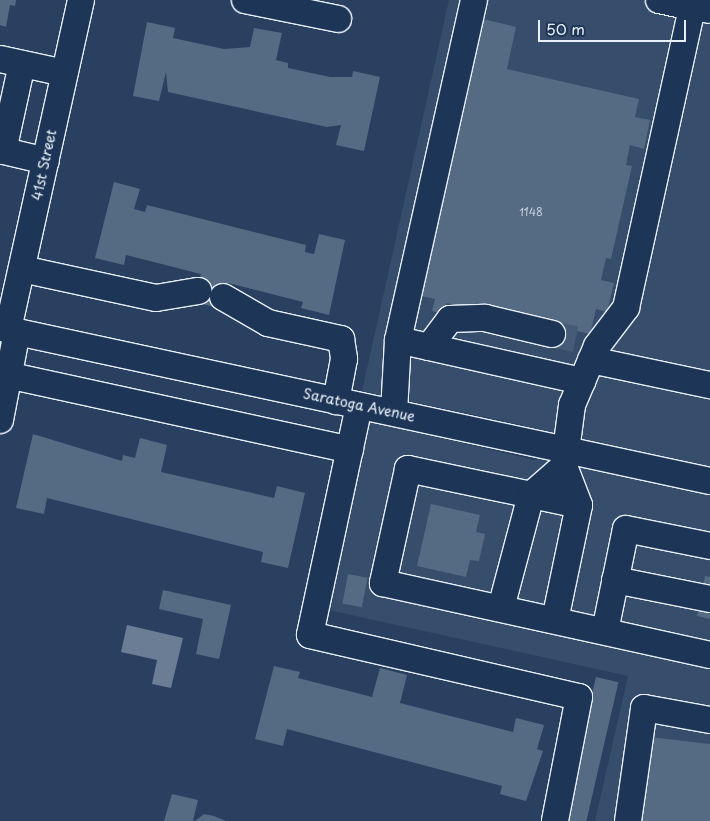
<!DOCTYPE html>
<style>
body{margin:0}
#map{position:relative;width:710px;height:821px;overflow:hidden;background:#294061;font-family:"Playpen Sans",sans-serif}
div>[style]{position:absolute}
.built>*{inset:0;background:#364d6b}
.water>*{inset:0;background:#6b7c95}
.building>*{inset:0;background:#556a83;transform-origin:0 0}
.minor-tunnel>*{height:26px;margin-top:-13px;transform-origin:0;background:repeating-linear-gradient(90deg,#465b78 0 26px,transparent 0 39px)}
.roads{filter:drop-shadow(1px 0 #e8f1f8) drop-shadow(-1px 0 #e8f1f8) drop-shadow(0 1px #e8f1f8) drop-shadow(0 -1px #e8f1f8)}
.minor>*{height:26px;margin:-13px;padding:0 13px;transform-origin:13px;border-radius:13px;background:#1d3557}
span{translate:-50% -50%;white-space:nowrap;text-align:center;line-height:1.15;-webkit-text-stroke:4.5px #1d3557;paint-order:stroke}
.number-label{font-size:11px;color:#c3cfdb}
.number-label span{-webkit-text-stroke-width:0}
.street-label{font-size:14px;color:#e8f1f8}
.scale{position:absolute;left:538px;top:20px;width:148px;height:22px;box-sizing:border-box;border:2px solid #e8f1f8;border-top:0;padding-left:6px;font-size:15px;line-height:18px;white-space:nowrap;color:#e8f1f8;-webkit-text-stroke:4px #1d3557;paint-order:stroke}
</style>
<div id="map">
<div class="built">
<i style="clip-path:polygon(449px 0,710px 0,710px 821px,595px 821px,628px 676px,324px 609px,369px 421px,534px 460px,567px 451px,522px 425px,362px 391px)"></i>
</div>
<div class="water">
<i style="clip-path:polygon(127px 625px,183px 638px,171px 688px,152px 684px,157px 660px,121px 652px)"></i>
</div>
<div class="building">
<i style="clip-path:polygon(0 0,16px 0,15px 6px,10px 5px,6px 27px,0 25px)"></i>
<i style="clip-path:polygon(483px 19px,516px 27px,507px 69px,639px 99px,635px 117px,650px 120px,644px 149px,630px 145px,626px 165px,632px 166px,611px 259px,606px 258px,601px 280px,614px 283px,607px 312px,596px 309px,590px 334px,577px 331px,573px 348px,550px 343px,554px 327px,446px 303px,443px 314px,432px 311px,435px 299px,421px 296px)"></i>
<i style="clip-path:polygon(147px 22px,175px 28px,173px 38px,224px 49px,250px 47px,254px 28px,282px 33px,276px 60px,288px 63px,288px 68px,330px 77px,352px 77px,353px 71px,380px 77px,364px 151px,336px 145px,341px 125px,327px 127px,168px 92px,166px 72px,159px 101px,133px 96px)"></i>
<i style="clip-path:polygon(114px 182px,140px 189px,134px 209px,145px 212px,147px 205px,306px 245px,305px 252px,314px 254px,319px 234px,345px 240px,329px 315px,301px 308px,303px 302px,228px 283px,222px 309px,194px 302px,201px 274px,126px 255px,124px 265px,95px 258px)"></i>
<i style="clip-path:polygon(33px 434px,122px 461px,123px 455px,135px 458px,140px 438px,167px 445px,161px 472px,274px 498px,277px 486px,305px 493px,288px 568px,261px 562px,263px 552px,47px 498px,44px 514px,16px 508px)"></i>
<i style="clip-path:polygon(431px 504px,480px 515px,476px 532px,485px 534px,479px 561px,470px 560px,466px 577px,417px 566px)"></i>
<i style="left:348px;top:574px;width:20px;height:30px;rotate:11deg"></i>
<i style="clip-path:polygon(705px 576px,710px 577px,710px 619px,697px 616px)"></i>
<i style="clip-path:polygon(163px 590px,231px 605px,219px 659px,196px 654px,203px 619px,159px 609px)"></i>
<i style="clip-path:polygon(274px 666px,300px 672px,298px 678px,372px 697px,380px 668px,407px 675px,400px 703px,513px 732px,516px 718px,544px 725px,537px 749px,543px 751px,526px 801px,500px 794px,502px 786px,287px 729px,283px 746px,255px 739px)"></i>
<i style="left:596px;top:677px;width:23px;height:147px;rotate:13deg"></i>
<i style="clip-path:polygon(650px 737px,710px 744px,710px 821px,641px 821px)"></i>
<i style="clip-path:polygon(172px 794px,198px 800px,193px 821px,164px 821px)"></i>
<i style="clip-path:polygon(204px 814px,214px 816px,226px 821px,195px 821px)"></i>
</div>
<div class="minor-tunnel">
<i style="left:552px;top:334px;width:24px;rotate:12deg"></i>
</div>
<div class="roads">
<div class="minor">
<i style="left:81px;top:0;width:338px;rotate:102.5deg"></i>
<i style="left:8px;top:330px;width:718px;rotate:12.14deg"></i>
<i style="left:245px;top:0;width:95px;rotate:11.5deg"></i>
<i style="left:659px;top:0;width:34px;rotate:12deg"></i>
<i style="left:0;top:59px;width:66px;rotate:12.2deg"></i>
<i style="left:0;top:150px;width:47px;rotate:13.4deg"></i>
<i style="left:3px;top:151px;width:89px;rotate:-77.7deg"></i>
<i style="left:22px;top:269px;width:137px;rotate:12.2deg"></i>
<i style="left:156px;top:298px;width:43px;rotate:-9.5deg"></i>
<i style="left:223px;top:297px;width:52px;rotate:30deg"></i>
<i style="left:268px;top:323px;width:75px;rotate:12.4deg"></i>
<i style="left:341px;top:339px;width:20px;rotate:81deg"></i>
<i style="left:344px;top:359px;width:43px;rotate:100.8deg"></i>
<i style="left:398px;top:340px;width:189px;rotate:12.6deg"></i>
<i style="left:429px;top:347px;width:35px;rotate:-53deg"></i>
<i style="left:450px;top:319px;width:35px;rotate:-2deg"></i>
<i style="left:485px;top:318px;width:69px;rotate:13.4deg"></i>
<i style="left:591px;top:360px;width:122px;rotate:11.9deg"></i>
<i style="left:7px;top:375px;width:351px;rotate:12.3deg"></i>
<i style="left:359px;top:406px;width:234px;rotate:102.1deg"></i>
<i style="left:310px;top:635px;width:276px;rotate:13deg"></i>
<i style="left:579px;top:697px;width:126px;rotate:101deg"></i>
<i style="left:394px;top:412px;width:72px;rotate:-86.8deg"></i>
<i style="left:398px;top:340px;width:348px;rotate:-77.4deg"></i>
<i style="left:0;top:420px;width:90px;rotate:-79.1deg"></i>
<i style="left:579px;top:505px;width:175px;rotate:-168.1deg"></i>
<i style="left:408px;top:469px;width:117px;rotate:102.4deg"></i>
<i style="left:383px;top:583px;width:335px;rotate:12.4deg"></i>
<i style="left:615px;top:580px;width:97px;rotate:11.3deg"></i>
<i style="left:501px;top:608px;width:117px;rotate:-75.1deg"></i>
<i style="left:531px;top:495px;width:44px;rotate:-41.3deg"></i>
<i style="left:564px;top:466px;width:62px;rotate:-82.5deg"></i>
<i style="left:572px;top:405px;width:64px;rotate:-67deg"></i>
<i style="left:597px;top:346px;width:48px;rotate:-52.7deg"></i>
<i style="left:626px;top:308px;width:308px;rotate:-77.6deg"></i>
<i style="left:692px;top:7px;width:18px;rotate:9deg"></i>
<i style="left:555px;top:620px;width:117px;rotate:-78.2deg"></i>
<i style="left:579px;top:505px;width:42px;rotate:-111deg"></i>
<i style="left:605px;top:631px;width:104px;rotate:-78.4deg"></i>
<i style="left:626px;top:529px;width:86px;rotate:11.4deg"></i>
<i style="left:628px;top:821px;width:114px;rotate:-81.9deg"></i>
<i style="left:644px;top:708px;width:67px;rotate:10.3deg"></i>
</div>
</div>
<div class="number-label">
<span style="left:531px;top:212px">1148</span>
</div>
<div class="street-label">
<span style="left:44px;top:165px;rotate:-78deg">41st Street</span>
<span style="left:359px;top:405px;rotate:12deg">Saratoga Avenue</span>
</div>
<div class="scale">50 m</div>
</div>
